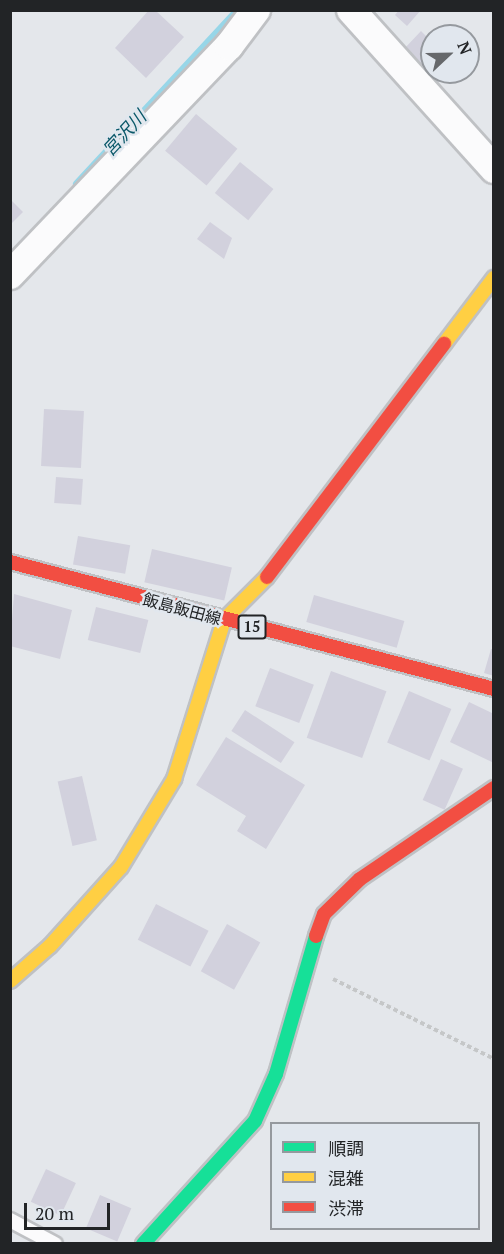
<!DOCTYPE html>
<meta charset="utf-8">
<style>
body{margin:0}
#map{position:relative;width:504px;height:1254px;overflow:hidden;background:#e4e7eb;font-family:"PT Serif","Noto Sans JP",serif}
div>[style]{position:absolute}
.stream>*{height:8px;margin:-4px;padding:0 4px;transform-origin:4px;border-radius:4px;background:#97d6e8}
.building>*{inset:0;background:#d2d1dd;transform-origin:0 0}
.path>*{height:4px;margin-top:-2px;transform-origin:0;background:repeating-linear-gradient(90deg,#c5c7c8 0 4.5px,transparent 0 7.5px)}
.roads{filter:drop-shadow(2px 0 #bfc1c4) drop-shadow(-2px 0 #bfc1c4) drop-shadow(0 2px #bfc1c4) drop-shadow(0 -2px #bfc1c4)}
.lane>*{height:14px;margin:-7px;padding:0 7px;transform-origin:7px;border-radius:7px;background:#fbfbfc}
.street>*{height:28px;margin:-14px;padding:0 14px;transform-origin:14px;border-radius:14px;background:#fbfbfc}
.fast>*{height:14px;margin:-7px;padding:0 7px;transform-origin:7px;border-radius:7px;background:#16e098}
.slow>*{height:14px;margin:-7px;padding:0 7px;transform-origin:7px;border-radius:7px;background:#ffcf43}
.jam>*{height:14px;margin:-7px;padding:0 7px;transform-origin:7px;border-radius:7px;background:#f24e42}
span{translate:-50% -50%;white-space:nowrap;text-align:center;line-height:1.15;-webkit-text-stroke:5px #e1e7ee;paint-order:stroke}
.shield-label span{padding:2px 4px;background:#e1e7ee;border:2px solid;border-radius:4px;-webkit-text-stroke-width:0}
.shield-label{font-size:15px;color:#222426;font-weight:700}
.street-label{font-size:16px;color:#222426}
.water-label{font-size:18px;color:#0a5869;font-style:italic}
.frame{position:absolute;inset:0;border:12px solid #222426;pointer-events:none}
.legend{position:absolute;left:270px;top:1122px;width:210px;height:108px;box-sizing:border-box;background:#e1e7ee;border:2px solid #95999e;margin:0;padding:8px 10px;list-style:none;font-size:18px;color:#222426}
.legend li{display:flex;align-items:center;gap:12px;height:30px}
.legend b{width:30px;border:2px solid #95999e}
.north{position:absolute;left:420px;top:24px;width:60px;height:60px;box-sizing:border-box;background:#e1e7ee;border:2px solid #95999e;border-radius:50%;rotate:68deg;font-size:16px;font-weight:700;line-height:24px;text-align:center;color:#222426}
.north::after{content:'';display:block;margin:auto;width:21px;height:27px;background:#66686b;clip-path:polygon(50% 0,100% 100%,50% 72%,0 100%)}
.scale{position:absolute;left:24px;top:1203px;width:86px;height:27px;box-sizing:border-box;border:3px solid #222426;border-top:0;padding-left:8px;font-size:18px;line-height:21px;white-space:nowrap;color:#222426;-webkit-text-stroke:4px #e1e7ee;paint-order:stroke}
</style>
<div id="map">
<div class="stream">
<i style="left:77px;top:184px;width:237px;rotate:-47.2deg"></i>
</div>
<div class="building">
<i style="clip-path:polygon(149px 10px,155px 10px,184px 37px,146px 78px,115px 48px)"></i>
<i style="clip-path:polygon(399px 10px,421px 10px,407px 26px,395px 15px)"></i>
<i style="clip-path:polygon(421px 31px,432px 42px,432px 72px,449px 72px,437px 83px,404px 49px)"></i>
<i style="left:196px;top:114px;width:54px;height:48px;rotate:40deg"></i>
<i style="left:240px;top:162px;width:43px;height:40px;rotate:39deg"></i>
<i style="clip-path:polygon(10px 199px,23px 212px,10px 225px)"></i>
<i style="clip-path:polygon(210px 222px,232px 238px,224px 259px,197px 239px)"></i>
<i style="left:44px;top:409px;width:40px;height:57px;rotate:3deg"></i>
<i style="left:56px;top:477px;width:27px;height:26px;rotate:4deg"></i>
<i style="left:78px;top:536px;width:53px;height:29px;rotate:10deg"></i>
<i style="left:152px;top:549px;width:82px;height:34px;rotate:13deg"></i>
<i style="clip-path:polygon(14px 594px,72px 610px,60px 659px,10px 646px)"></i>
<i style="left:314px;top:595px;width:94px;height:28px;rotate:16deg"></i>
<i style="left:96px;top:607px;width:54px;height:34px;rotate:14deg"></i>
<i style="clip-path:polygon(491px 649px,494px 650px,494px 676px,484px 673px)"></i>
<i style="left:270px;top:668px;width:47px;height:41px;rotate:21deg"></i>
<i style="left:331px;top:671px;width:59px;height:71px;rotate:20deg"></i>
<i style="left:409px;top:691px;width:46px;height:56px;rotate:23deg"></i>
<i style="clip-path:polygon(469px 702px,494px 714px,494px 763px,450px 742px)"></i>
<i style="left:245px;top:710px;width:59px;height:25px;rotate:33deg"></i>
<i style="clip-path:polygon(226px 737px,305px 785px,266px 849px,237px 831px,246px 816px,196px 785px)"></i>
<i style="left:441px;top:759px;width:24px;height:45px;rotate:24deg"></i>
<i style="left:82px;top:776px;width:66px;height:25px;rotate:77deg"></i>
<i style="left:156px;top:904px;width:59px;height:40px;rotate:27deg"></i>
<i style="left:227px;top:924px;width:38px;height:54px;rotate:29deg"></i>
<i style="left:46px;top:1169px;width:33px;height:36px;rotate:25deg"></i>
<i style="left:100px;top:1195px;width:34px;height:36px;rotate:23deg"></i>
</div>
<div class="path">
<i style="left:333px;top:979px;width:180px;rotate:26.4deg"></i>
</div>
<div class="roads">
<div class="lane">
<i style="left:10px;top:1220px;width:51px;rotate:28.1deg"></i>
</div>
<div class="street">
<i style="left:351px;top:10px;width:214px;rotate:48deg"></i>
<i style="left:10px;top:275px;width:317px;rotate:-46.3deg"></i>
<i style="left:229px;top:46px;width:45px;rotate:-53.1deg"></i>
</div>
<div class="fast">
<i style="left:143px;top:1244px;width:166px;rotate:-47.7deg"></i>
<i style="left:255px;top:1121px;width:51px;rotate:-65.9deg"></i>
<i style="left:276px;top:1074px;width:144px;rotate:-73.8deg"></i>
</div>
<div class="slow">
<i style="left:444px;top:344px;width:83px;rotate:-52.9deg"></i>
<i style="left:10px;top:981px;width:53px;rotate:-41.2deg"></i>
<i style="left:50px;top:946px;width:106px;rotate:-48.1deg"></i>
<i style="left:121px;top:867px;width:103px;rotate:-58.9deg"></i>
<i style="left:174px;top:779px;width:167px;rotate:-72.5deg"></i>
<i style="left:224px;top:620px;width:61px;rotate:-45deg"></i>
</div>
<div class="jam">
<i style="left:10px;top:562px;width:500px;rotate:14.7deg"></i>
<i style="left:267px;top:577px;width:293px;rotate:-52.8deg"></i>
<i style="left:316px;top:936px;width:23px;rotate:-70deg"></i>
<i style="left:324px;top:914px;width:50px;rotate:-44.2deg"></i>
<i style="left:360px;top:879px;width:162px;rotate:-34.2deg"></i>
</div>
</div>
<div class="shield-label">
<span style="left:252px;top:627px">15</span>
</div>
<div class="street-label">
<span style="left:182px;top:609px;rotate:15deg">飯島飯田線</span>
</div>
<div class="water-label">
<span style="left:124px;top:133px;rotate:-47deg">宮沢川</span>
</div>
<div class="frame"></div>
<ul class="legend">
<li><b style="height:8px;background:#16e098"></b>順調</li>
<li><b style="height:8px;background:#ffcf43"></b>混雑</li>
<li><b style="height:8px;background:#f24e42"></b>渋滞</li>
</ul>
<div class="north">N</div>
<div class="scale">20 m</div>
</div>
